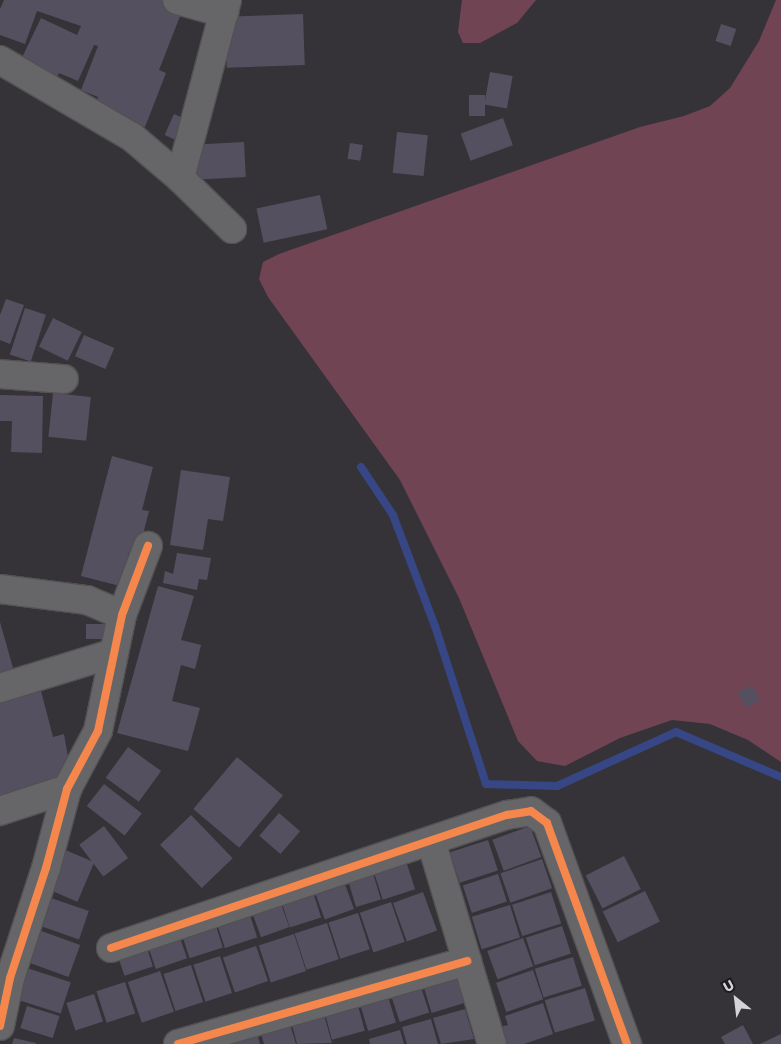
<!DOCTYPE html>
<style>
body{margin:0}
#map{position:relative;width:781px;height:1044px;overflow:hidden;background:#353337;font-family:Poppins,sans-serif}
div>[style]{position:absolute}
.green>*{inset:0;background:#714454}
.stream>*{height:8px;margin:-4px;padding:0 4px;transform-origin:4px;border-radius:4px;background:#374684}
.building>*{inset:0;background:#545060;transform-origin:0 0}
.roads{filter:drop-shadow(1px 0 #525153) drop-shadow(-1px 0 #525153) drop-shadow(0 1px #525153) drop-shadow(0 -1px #525153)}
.minor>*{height:28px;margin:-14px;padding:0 14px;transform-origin:14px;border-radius:14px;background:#666567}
.cycleway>*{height:8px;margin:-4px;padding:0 4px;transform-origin:4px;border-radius:4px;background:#f5874c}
span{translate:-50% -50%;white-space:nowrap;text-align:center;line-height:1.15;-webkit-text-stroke:5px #1d1b1d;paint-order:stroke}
.north{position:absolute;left:711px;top:974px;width:50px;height:50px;-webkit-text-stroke:4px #1d1b1d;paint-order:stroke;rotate:331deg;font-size:14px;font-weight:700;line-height:20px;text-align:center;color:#d5d3d6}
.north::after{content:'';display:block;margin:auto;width:18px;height:22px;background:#d5d3d6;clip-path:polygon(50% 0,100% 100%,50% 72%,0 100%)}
</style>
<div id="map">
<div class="green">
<i style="clip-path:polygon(462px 0,536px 0,517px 23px,480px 43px,463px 43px,458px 32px)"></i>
<i style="clip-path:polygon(776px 0,781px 0,781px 762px,748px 740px,710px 724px,672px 720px,620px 738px,565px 766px,537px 761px,518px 741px,459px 598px,400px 480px,268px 297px,259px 279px,263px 262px,279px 254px,640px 127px,684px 116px,710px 106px,730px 88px,759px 41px)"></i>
</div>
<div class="stream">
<i style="left:361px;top:467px;width:58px;rotate:56.3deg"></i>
<i style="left:393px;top:515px;width:119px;rotate:69.3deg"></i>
<i style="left:435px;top:626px;width:166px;rotate:72.1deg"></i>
<i style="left:486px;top:784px;width:71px;rotate:1.6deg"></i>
<i style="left:557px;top:786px;width:131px;rotate:-24.4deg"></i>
<i style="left:676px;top:732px;width:114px;rotate:23.2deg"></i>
</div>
<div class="building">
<i style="clip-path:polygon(4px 0,166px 0,184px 6px,159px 70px,166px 73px,145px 127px,94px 107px,98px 97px,81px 90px,98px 46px,94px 45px,78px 81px,59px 73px,53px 85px,17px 68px,41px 18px,77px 35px,81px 26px,37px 11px,25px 44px,0 35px,0 9px)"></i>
<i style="left:303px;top:14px;width:51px;height:78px;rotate:88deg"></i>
<i style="left:721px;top:24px;width:16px;height:18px;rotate:18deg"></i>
<i style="left:490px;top:72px;width:23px;height:33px;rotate:10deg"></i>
<i style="left:469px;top:95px;width:16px;height:21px"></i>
<i style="left:174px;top:114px;width:20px;height:23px;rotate:24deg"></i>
<i style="left:503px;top:118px;width:29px;height:45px;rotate:70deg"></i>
<i style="left:397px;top:132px;width:31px;height:41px;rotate:6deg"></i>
<i style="left:244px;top:142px;width:35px;height:52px;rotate:87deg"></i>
<i style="left:350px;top:143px;width:13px;height:16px;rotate:9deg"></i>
<i style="left:320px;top:195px;width:35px;height:65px;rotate:78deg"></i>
<i style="clip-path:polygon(6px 299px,24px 305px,10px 344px,0 340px,0 315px)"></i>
<i style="left:25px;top:308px;width:22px;height:49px;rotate:18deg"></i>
<i style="left:53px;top:318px;width:32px;height:32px;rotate:26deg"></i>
<i style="left:84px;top:335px;width:33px;height:23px;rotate:23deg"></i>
<i style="left:53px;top:393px;width:38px;height:44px;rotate:6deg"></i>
<i style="clip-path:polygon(0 395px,43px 396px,42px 453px,11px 452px,12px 421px,0 421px)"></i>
<i style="clip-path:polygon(112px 456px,153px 467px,142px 510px,149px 511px,138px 554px,129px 552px,120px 586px,81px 576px)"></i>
<i style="clip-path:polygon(181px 470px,230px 477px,223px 521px,208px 519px,203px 550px,170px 545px)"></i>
<i style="clip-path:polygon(177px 553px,211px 558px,207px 580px,199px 579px,197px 590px,163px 583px,165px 571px,173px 574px)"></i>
<i style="clip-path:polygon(158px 586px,194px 596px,181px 640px,201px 645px,195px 669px,181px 665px,172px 701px,200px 708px,188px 751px,117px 733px)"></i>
<i style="clip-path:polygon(0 622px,15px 675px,0 679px)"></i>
<i style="left:86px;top:624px;width:22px;height:15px"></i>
<i style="left:752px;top:685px;width:17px;height:16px;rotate:62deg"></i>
<i style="clip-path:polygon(41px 691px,53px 737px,64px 734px,71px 774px,0 798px,0 703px)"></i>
<i style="left:128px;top:747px;width:41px;height:38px;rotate:36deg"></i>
<i style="left:237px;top:757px;width:60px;height:68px;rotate:40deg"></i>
<i style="left:104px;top:784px;width:48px;height:28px;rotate:38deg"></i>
<i style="left:279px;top:813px;width:28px;height:30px;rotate:41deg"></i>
<i style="left:191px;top:815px;width:60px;height:43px;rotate:46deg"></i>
<i style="left:104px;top:826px;width:40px;height:31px;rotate:53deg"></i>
<i style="left:530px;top:826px;width:33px;height:40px;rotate:70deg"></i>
<i style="left:488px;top:840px;width:32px;height:40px;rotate:72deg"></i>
<i style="left:63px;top:849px;width:34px;height:43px;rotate:23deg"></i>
<i style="left:404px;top:855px;width:36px;height:34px;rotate:72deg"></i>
<i style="left:624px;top:856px;width:37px;height:43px;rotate:63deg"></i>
<i style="left:542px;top:859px;width:31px;height:44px;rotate:71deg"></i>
<i style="left:371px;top:867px;width:34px;height:26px;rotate:73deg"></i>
<i style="left:498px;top:874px;width:29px;height:37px;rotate:72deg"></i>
<i style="left:342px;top:876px;width:35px;height:31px;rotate:70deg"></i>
<i style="left:311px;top:886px;width:33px;height:33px;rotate:72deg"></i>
<i style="left:645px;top:891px;width:34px;height:47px;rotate:64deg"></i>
<i style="left:423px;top:892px;width:41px;height:32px;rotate:70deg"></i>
<i style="left:551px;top:892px;width:33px;height:41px;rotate:72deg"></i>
<i style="left:278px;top:896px;width:33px;height:30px;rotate:70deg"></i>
<i style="left:51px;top:898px;width:40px;height:30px;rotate:19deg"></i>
<i style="left:391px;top:902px;width:42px;height:33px;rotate:71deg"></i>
<i style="left:510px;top:905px;width:34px;height:40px;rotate:73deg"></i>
<i style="left:247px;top:906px;width:33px;height:34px;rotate:72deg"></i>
<i style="left:358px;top:913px;width:38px;height:31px;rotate:72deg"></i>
<i style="left:213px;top:917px;width:32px;height:35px;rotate:72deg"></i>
<i style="left:327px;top:923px;width:38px;height:34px;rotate:72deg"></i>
<i style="left:562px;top:926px;width:29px;height:38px;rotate:72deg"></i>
<i style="left:36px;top:929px;width:47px;height:34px;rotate:20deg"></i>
<i style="left:177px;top:929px;width:31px;height:33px;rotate:71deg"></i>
<i style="left:294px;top:934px;width:39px;height:37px;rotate:72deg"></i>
<i style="left:523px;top:938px;width:30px;height:38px;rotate:70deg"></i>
<i style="left:144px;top:939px;width:29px;height:30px;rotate:72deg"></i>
<i style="left:256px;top:946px;width:37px;height:35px;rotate:71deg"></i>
<i style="left:220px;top:956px;width:39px;height:28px;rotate:72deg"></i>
<i style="left:573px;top:957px;width:30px;height:40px;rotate:73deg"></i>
<i style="left:191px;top:965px;width:39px;height:29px;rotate:72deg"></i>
<i style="left:27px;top:968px;width:46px;height:33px;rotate:18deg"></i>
<i style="left:459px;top:969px;width:34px;height:39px;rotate:73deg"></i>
<i style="left:533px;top:970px;width:31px;height:39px;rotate:71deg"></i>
<i style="left:160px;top:971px;width:43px;height:34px;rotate:71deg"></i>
<i style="left:419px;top:981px;width:33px;height:31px;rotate:72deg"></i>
<i style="left:125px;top:982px;width:33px;height:30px;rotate:72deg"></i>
<i style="left:585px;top:988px;width:34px;height:42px;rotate:73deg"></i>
<i style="left:386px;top:990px;width:34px;height:29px;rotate:73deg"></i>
<i style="left:94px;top:994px;width:29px;height:29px;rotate:72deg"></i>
<i style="left:356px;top:998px;width:34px;height:34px;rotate:75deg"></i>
<i style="clip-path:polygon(543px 1003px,553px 1034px,524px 1044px,506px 1044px,500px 1027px,508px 1025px,505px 1016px)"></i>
<i style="left:27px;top:1006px;width:34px;height:23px;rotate:17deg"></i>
<i style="clip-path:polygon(322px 1008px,332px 1043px,297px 1044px,290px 1017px)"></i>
<i style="clip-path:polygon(465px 1009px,474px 1039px,441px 1044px,433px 1018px)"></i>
<i style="clip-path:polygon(288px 1018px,296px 1044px,264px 1044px,259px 1026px)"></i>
<i style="clip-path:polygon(431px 1019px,438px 1044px,407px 1044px,402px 1027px)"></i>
<i style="clip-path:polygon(743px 1025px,753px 1044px,725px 1044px,721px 1037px)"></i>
<i style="clip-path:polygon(255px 1027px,260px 1044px,225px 1044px)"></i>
<i style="clip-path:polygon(400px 1030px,404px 1044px,370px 1044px,369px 1039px)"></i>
<i style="clip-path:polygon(781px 1034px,781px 1044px,760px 1044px)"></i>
<i style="clip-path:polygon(14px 1038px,36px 1043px,36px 1044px,12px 1044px)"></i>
</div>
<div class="roads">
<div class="minor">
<i style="left:177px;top:0;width:49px;rotate:15.5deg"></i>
<i style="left:0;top:60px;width:153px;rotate:30.3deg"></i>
<i style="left:132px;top:137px;width:63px;rotate:40.5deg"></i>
<i style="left:180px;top:178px;width:73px;rotate:44.4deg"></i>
<i style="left:180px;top:178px;width:184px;rotate:-75.2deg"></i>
<i style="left:0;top:374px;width:64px;rotate:4.5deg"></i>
<i style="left:0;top:589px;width:88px;rotate:7.2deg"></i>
<i style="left:87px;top:600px;width:38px;rotate:23deg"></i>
<i style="left:0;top:688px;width:119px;rotate:-17.1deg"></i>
<i style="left:0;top:811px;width:71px;rotate:-18.2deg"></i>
<i style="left:431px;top:841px;width:212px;rotate:73.3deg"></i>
<i style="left:111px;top:948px;width:418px;rotate:-18.6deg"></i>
<i style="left:507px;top:815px;width:24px;rotate:-9deg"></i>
<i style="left:531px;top:811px;width:20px;rotate:37deg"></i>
<i style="left:547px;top:823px;width:235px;rotate:70.1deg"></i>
<i style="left:0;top:1026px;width:49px;rotate:-78.2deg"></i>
<i style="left:10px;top:978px;width:116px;rotate:-71.9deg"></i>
<i style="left:46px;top:868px;width:82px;rotate:-75.1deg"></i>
<i style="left:67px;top:789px;width:66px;rotate:-61.9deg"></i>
<i style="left:98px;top:731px;width:118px;rotate:-78.3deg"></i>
<i style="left:122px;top:615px;width:74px;rotate:-69.4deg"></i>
<i style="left:178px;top:1044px;width:301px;rotate:-16deg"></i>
</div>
</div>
<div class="cycleway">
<i style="left:111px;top:948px;width:418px;rotate:-18.6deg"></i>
<i style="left:507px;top:815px;width:24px;rotate:-9deg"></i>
<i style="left:531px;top:811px;width:20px;rotate:37deg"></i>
<i style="left:547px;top:823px;width:235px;rotate:70.1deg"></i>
<i style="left:0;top:1026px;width:49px;rotate:-78.2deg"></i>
<i style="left:10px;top:978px;width:116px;rotate:-71.9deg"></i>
<i style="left:46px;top:868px;width:82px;rotate:-75.1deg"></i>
<i style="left:67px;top:789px;width:66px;rotate:-61.9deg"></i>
<i style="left:98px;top:731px;width:118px;rotate:-78.3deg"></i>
<i style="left:122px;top:615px;width:74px;rotate:-69.4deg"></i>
<i style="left:178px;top:1044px;width:301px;rotate:-16deg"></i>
</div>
<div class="north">U</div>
</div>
